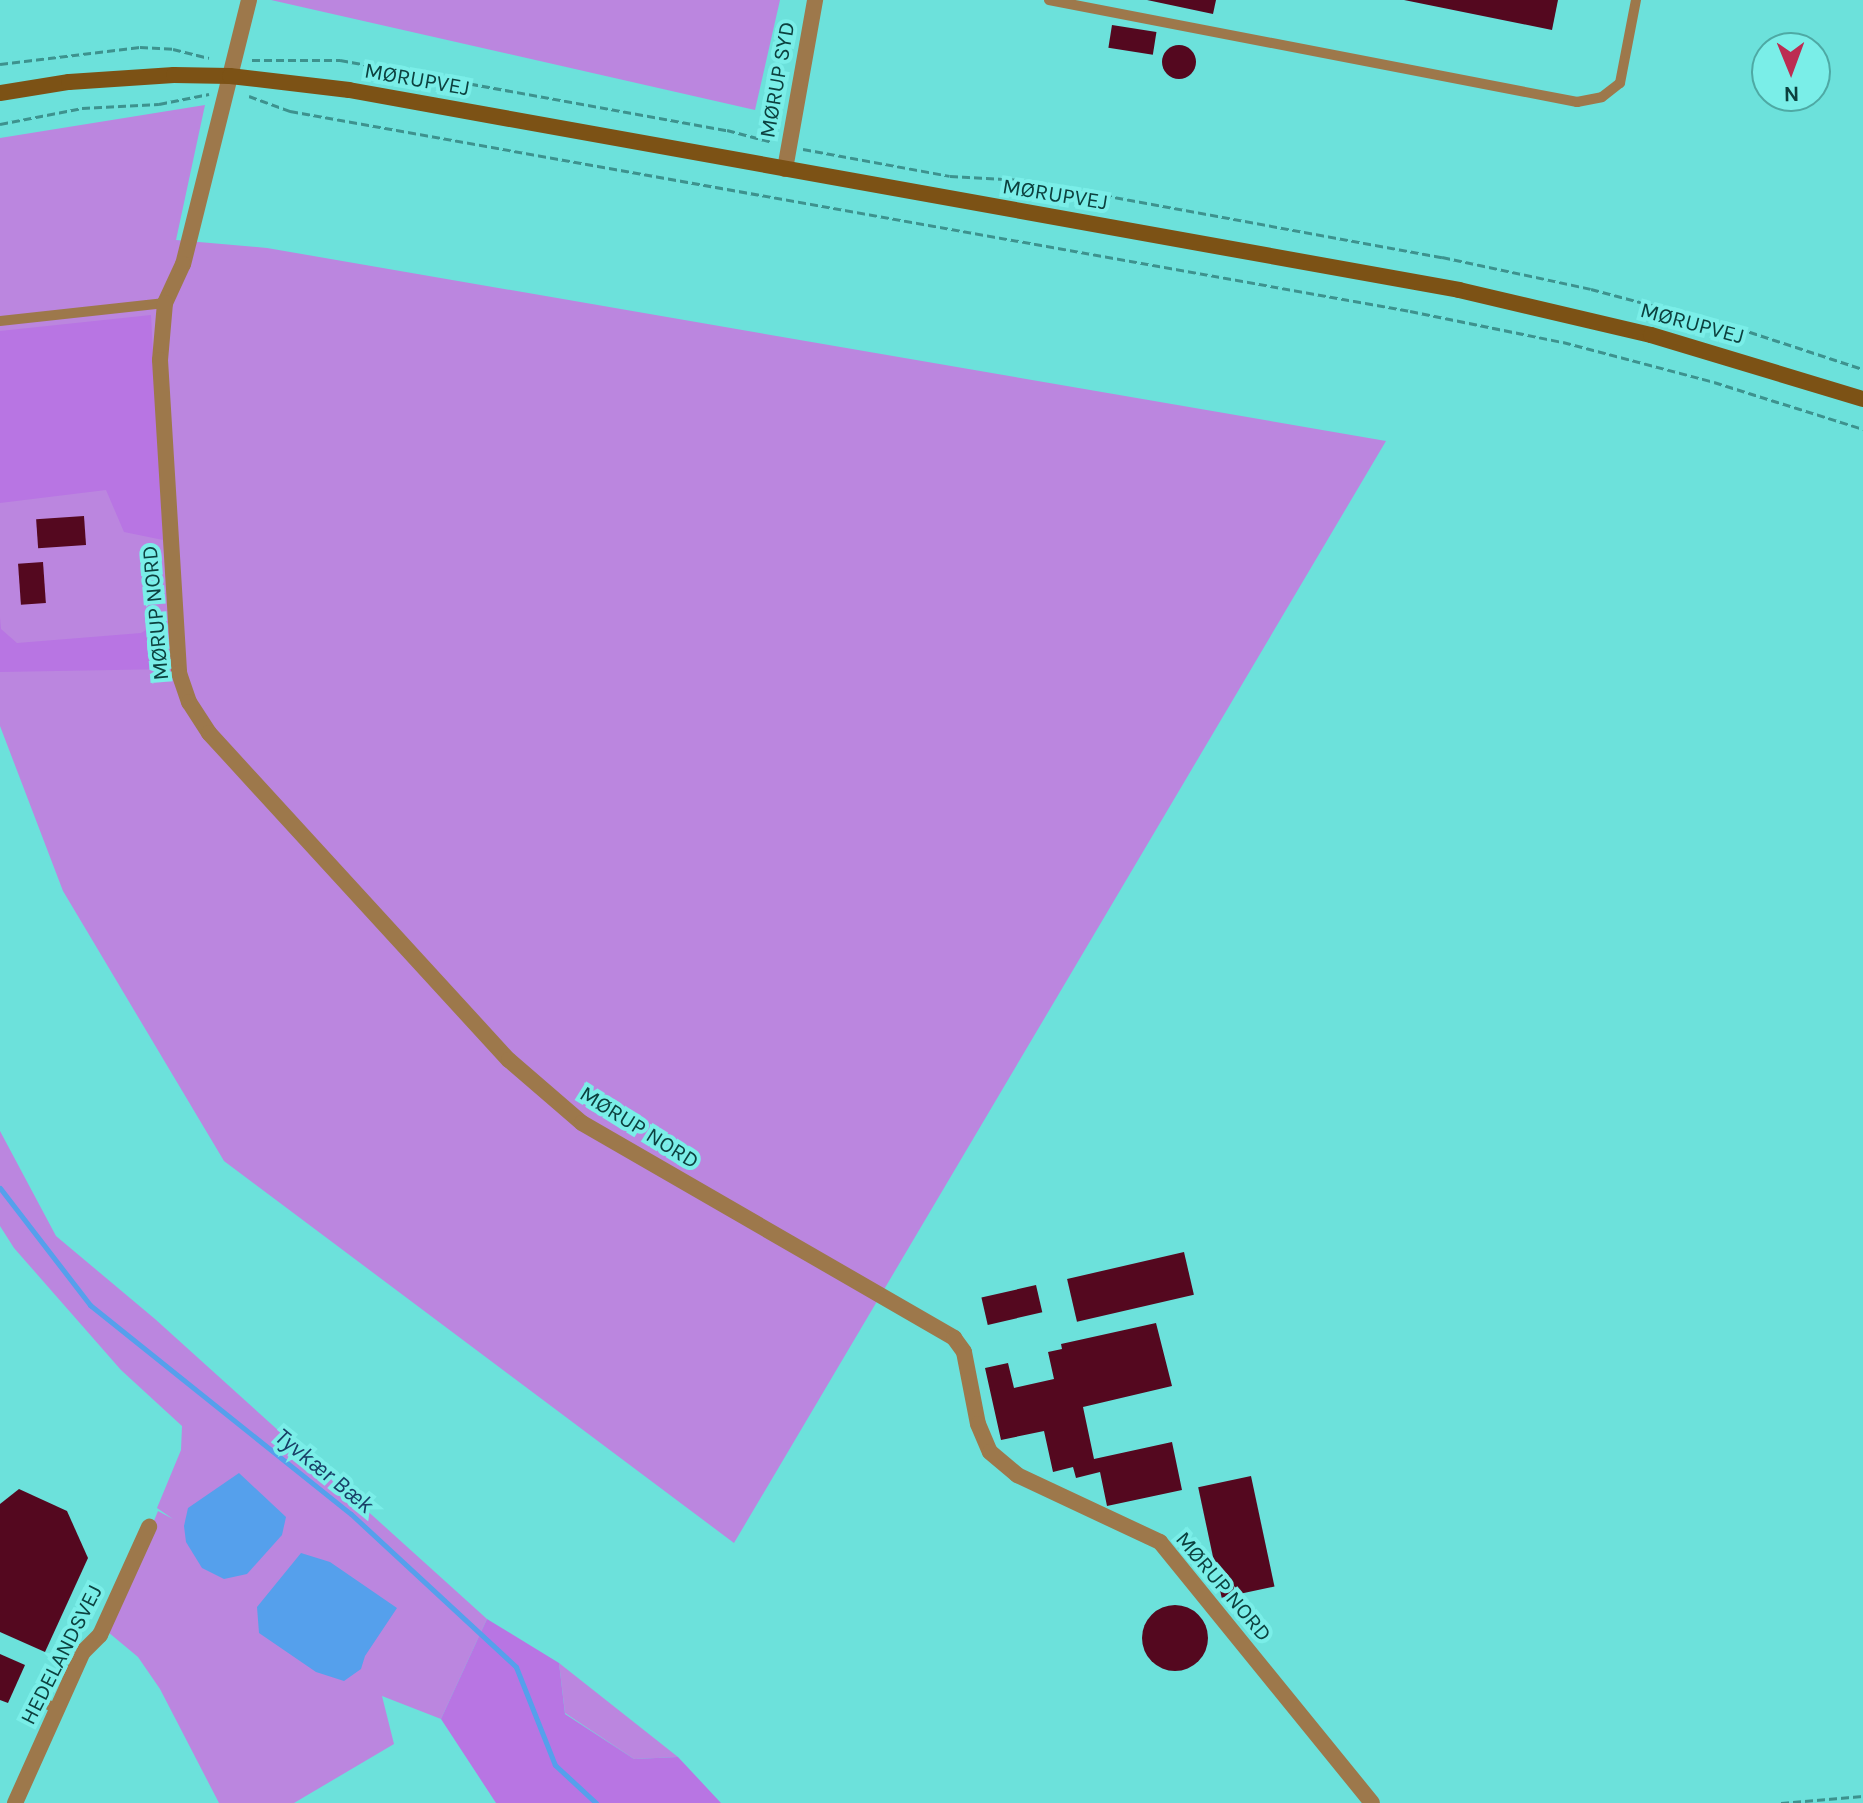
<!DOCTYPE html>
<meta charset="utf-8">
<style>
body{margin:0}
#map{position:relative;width:1863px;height:1803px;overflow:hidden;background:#6ce1db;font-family:Karla,sans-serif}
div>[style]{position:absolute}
.green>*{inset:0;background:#bb86df}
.forest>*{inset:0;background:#b875e3}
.water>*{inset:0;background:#55a0ec}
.stream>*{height:5px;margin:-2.5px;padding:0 2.5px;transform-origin:2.5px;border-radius:2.5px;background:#55a0ec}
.building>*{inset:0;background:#54081f;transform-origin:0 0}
.round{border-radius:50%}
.path>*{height:3px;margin-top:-1.5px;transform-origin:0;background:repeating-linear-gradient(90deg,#3d928e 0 8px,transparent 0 12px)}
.lane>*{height:10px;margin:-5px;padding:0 5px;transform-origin:5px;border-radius:5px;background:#9d784b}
.street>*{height:16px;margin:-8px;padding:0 8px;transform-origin:8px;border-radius:8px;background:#9d784b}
.secondary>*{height:16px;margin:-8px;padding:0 8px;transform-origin:8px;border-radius:8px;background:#7c5215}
span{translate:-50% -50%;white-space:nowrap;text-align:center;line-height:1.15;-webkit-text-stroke:8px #7aeee8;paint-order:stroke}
.street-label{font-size:22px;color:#0c413f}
.water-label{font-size:24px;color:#183f66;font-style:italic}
.north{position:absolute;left:1751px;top:32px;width:80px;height:80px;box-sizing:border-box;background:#7aeee8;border:2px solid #4ea9a4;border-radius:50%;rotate:179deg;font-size:22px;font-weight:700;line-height:32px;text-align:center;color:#0c413f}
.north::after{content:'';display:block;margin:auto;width:28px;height:36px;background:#bc2c52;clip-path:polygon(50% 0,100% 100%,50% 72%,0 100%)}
</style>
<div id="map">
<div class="green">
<i style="clip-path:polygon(271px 0,780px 0,755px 110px)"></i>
<i style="clip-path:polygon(205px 105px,176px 240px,267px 248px,1386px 441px,734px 1543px,224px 1161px,63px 891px,0 726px,0 138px)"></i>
<i style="clip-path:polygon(0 1131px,56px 1236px,155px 1319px,487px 1619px,441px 1719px,382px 1696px,394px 1744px,294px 1803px,219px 1803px,160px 1689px,138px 1657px,108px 1632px,158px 1511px,173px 1519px,157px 1508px,181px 1450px,182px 1426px,121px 1370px,14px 1248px,0 1226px)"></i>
<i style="clip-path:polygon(559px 1663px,678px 1757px,634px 1759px,565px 1713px)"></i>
</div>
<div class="forest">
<i style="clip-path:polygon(151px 315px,163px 540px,124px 532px,106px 490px,0 503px,0 331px)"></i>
<i style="clip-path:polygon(0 617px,1px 629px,17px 643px,141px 633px,166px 618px,170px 669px,0 672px)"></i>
<i style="clip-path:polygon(487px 1619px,559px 1663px,565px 1714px,634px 1759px,678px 1757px,721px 1803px,496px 1803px,441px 1719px)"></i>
</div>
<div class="water">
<i style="clip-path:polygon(239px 1473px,286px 1517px,282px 1535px,247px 1574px,224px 1579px,202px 1568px,186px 1542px,184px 1526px,188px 1508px)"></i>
<i style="clip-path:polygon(301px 1553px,330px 1562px,397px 1608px,365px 1656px,361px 1669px,344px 1681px,316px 1672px,259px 1633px,257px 1607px)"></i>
</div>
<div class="stream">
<i style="left:0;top:1188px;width:148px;rotate:52.4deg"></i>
<i style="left:90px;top:1305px;width:334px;rotate:38.7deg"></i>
<i style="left:351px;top:1514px;width:225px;rotate:42.8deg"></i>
<i style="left:516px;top:1667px;width:105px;rotate:68.3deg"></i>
<i style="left:555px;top:1765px;width:56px;rotate:42.8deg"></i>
</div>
<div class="building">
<i style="clip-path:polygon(1147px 0,1216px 0,1213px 14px)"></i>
<i style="clip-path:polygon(1404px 0,1558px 0,1552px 30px)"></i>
<i style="left:1112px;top:25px;width:45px;height:23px;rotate:9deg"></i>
<i class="round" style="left:1162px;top:45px;width:34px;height:34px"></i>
<i style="left:84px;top:516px;width:29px;height:48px;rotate:86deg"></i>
<i style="left:43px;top:562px;width:41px;height:25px;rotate:86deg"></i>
<i style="left:1184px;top:1252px;width:44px;height:120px;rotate:77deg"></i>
<i style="left:1036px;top:1285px;width:28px;height:56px;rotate:77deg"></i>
<i style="clip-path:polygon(1156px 1323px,1172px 1386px,1083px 1407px,1094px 1459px,1172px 1442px,1182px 1490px,1107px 1506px,1100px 1472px,1076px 1478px,1073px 1467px,1053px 1472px,1044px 1431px,1001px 1440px,985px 1368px,1008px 1363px,1014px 1388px,1054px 1379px,1048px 1352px,1062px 1349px,1061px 1344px)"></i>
<i style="left:1251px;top:1476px;width:113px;height:54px;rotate:78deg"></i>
<i style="clip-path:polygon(19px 1489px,67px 1511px,88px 1558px,45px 1652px,0 1632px,0 1504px)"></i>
<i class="round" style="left:1142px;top:1605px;width:66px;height:66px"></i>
<i style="clip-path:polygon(0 1654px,25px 1665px,8px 1703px,0 1700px)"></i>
</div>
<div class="path">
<i style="left:252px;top:60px;width:88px"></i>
<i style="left:340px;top:60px;width:393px;rotate:10.3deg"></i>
<i style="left:727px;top:130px;width:47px;rotate:14.9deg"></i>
<i style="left:0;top:64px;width:141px;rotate:-6.9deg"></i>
<i style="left:140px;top:47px;width:33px;rotate:3deg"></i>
<i style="left:173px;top:49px;width:37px;rotate:14deg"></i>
<i style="left:249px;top:96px;width:44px;rotate:20.1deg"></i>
<i style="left:290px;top:111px;width:1138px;rotate:10.12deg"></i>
<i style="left:1410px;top:311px;width:156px;rotate:11.5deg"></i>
<i style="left:1563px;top:342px;width:156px;rotate:14.8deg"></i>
<i style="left:1714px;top:382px;width:156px;rotate:17.5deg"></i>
<i style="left:0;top:124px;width:84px;rotate:-11deg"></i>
<i style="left:82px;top:108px;width:77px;rotate:-3deg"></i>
<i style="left:159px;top:104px;width:51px;rotate:-11.3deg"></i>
<i style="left:803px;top:149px;width:149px;rotate:10.4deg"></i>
<i style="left:950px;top:176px;width:71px;rotate:3.2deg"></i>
<i style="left:1021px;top:180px;width:428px;rotate:10.4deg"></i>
<i style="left:1442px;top:257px;width:152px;rotate:12.1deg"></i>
<i style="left:1591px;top:289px;width:152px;rotate:14.9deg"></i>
<i style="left:1738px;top:328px;width:132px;rotate:18.2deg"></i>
<i style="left:1781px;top:1803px;width:82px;rotate:-4.9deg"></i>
</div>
<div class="lane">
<i style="left:1049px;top:0;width:538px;rotate:10.93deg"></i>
<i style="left:1577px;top:102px;width:25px;rotate:-11deg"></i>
<i style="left:1602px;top:97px;width:23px;rotate:-38deg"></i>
<i style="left:1620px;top:83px;width:85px;rotate:-79.1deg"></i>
<i style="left:0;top:321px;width:166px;rotate:-6.2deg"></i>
<i style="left:41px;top:1701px;width:18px;rotate:27deg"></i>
</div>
<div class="street">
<i style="left:249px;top:0;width:272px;rotate:104deg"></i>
<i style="left:183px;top:264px;width:43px;rotate:114.8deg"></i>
<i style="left:165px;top:303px;width:57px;rotate:95deg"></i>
<i style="left:160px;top:360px;width:314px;rotate:86.5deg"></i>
<i style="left:179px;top:673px;width:31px;rotate:71deg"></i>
<i style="left:189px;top:702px;width:37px;rotate:57deg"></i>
<i style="left:209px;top:733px;width:444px;rotate:47.5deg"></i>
<i style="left:509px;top:1060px;width:96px;rotate:40.8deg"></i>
<i style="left:582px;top:1123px;width:430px;rotate:30deg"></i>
<i style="left:954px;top:1338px;width:17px;rotate:54deg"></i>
<i style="left:964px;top:1352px;width:73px;rotate:79deg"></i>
<i style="left:978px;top:1424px;width:30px;rotate:67deg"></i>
<i style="left:990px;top:1452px;width:35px;rotate:40deg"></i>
<i style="left:1017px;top:1475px;width:158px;rotate:25.1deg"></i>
<i style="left:1160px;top:1542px;width:336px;rotate:50.9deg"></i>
<i style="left:785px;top:169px;width:172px;rotate:-79.9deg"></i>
<i style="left:15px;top:1803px;width:166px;rotate:-65.8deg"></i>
<i style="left:83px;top:1652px;width:24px;rotate:-45deg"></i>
<i style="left:100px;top:1635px;width:119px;rotate:-65.6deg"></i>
</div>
<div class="secondary">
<i style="left:0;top:93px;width:70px;rotate:-9.1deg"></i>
<i style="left:69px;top:82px;width:105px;rotate:-3.8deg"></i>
<i style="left:174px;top:75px;width:56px;rotate:1deg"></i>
<i style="left:230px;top:76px;width:120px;rotate:6.7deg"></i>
<i style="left:349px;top:90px;width:1128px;rotate:10.21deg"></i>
<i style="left:1459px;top:290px;width:197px;rotate:13.2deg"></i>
<i style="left:1651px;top:335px;width:221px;rotate:16.8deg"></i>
</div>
<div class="street-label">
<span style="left:417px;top:80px;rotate:10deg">MØRUPVEJ</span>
<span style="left:778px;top:80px;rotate:-80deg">MØRUP SYD</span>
<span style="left:1055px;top:195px;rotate:9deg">MØRUPVEJ</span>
<span style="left:1692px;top:324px;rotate:15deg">MØRUPVEJ</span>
<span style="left:156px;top:613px;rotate:-95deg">MØRUP NORD</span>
<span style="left:639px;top:1128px;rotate:32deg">MØRUP NORD</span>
<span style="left:1223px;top:1587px;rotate:50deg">MØRUP NORD</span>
<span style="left:62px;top:1655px;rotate:-63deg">HEDELANDSVEJ</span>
</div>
<div class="water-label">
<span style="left:324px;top:1471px;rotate:39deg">Tyvkær Bæk</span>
</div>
<div class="north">N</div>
</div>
